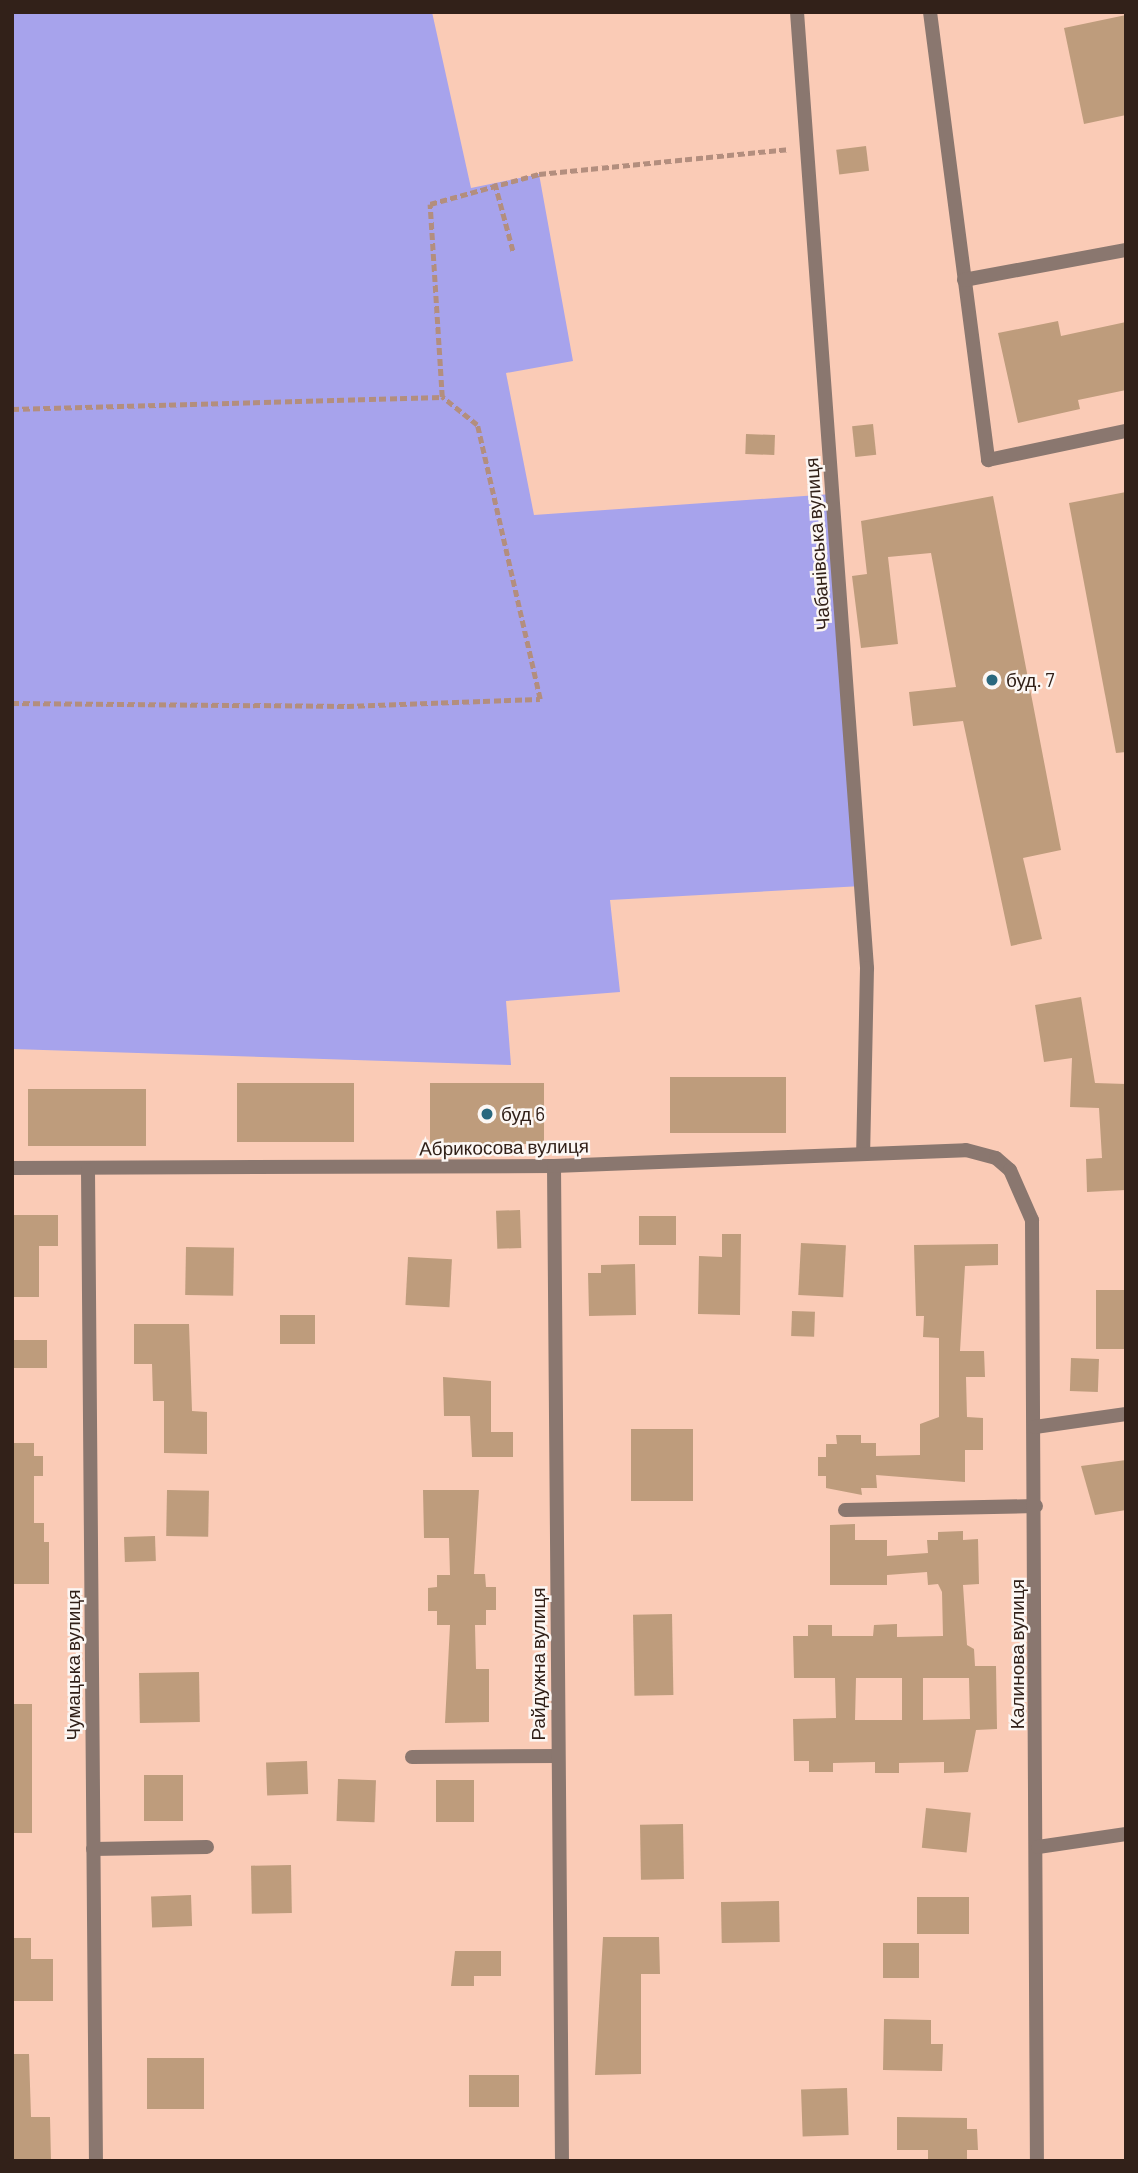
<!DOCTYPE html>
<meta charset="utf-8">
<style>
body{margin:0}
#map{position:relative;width:1138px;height:2173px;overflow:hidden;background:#facbb6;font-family:Barlow,sans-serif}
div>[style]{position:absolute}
.green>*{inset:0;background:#a7a3ec}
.building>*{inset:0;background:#be9c7c;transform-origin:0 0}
.path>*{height:4.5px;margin-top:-2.25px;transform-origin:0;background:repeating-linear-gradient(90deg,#b38e7e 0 7px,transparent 0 10.5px)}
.service>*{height:14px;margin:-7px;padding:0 7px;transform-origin:7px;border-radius:7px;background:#8a776f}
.minor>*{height:14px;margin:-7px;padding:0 7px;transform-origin:7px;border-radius:7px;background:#8a776f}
.dots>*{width:19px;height:19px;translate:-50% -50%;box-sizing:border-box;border:4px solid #fcf7f4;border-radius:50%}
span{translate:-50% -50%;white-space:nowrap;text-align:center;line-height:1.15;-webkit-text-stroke:5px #fcf7f4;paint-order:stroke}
.street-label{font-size:19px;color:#322119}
.poi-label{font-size:19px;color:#322119}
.left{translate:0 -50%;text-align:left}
.frame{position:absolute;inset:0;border:14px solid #322119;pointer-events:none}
</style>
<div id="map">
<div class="green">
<i style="clip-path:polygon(12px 12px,432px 12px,471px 188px,539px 174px,573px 361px,506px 373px,534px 515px,832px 494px,862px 886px,610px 900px,620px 992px,506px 1001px,511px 1065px,12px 1049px)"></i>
</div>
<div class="building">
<i style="clip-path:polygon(1126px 15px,1126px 115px,1084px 124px,1064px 28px)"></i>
<i style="left:866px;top:146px;width:25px;height:30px;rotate:83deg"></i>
<i style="clip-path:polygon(1058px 321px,1061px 336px,1126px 322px,1126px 390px,1078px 400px,1080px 409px,1018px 423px,998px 333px)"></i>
<i style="left:873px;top:424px;width:31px;height:21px;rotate:84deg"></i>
<i style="left:746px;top:434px;width:29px;height:20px;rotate:2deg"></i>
<i style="clip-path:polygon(1126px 492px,1126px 752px,1116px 753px,1069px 503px)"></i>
<i style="clip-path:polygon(993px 496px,1061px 850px,1023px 858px,1042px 939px,1011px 946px,963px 721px,913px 726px,909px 692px,956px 687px,931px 553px,888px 557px,898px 644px,861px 648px,852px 576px,867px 574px,861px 521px)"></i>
<i style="clip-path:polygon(1081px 997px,1095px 1083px,1126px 1084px,1126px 1190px,1087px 1192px,1086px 1159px,1102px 1158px,1099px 1108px,1070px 1107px,1072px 1058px,1044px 1062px,1035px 1005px)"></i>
<i style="left:670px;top:1077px;width:116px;height:56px"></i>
<i style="left:237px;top:1083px;width:117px;height:59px"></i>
<i style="left:430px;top:1083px;width:114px;height:61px"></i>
<i style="left:28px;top:1089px;width:118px;height:57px"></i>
<i style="left:520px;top:1210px;width:38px;height:24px;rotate:88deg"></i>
<i style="clip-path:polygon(12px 1215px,58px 1215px,58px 1246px,39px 1246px,39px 1297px,12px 1297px)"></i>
<i style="left:639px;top:1216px;width:37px;height:29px"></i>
<i style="clip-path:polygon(722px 1234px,741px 1234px,740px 1315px,698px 1314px,699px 1256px,722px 1257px)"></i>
<i style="left:801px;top:1243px;width:45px;height:52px;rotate:3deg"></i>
<i style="clip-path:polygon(998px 1244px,998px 1265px,965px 1266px,960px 1351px,984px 1351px,985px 1377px,966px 1377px,967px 1417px,983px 1418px,983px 1450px,965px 1450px,965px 1482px,876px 1475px,877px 1488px,861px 1488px,862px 1495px,826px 1488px,826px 1476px,818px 1476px,818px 1457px,826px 1457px,826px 1444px,837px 1444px,836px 1435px,861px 1435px,861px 1443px,876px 1443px,876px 1456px,920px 1455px,920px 1424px,939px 1417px,939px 1338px,923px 1337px,924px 1316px,916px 1316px,914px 1245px)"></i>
<i style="left:186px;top:1247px;width:48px;height:48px;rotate:1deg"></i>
<i style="left:408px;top:1257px;width:44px;height:48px;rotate:3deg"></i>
<i style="clip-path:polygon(635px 1264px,636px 1315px,589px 1316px,588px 1273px,601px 1273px,601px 1265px)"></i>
<i style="left:1096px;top:1290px;width:30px;height:59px"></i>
<i style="left:792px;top:1311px;width:23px;height:25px;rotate:2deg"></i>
<i style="left:280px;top:1315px;width:35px;height:29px"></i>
<i style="clip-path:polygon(134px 1324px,189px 1324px,192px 1411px,207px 1412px,207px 1454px,164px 1453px,164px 1401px,153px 1401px,152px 1364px,134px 1364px)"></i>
<i style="left:12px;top:1340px;width:35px;height:28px"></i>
<i style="left:1071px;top:1358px;width:28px;height:33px;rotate:2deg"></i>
<i style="clip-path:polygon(443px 1377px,491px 1381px,491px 1432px,513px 1432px,513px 1457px,472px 1457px,470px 1416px,444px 1416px)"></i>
<i style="left:631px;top:1429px;width:62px;height:72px"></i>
<i style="clip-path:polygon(12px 1443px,34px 1443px,34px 1456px,43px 1456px,43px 1476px,34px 1476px,34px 1523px,44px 1523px,44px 1542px,49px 1542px,49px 1584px,12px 1584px)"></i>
<i style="clip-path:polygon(1126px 1460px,1126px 1510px,1095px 1515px,1081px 1466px)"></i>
<i style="left:167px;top:1490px;width:42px;height:46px;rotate:1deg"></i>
<i style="clip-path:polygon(423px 1490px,479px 1490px,474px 1574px,485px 1574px,486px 1587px,496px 1587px,496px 1610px,486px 1610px,486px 1625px,475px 1625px,476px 1669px,489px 1669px,489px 1722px,445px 1723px,450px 1625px,437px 1625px,437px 1611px,428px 1611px,428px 1588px,437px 1587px,437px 1575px,450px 1575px,449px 1538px,424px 1538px)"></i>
<i style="clip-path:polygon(evenodd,855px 1524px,855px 1540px,887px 1540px,887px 1556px,928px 1553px,927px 1540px,938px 1540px,938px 1532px,963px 1531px,963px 1540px,978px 1539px,979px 1584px,963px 1585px,967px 1645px,974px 1649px,975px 1666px,996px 1666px,997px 1729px,976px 1730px,968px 1772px,944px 1773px,944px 1762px,899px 1763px,899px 1773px,875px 1773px,875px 1762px,833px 1763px,833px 1772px,809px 1772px,809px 1761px,794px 1761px,793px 1719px,836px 1718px,835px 1678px,794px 1678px,793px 1636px,808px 1636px,808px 1625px,832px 1625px,832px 1636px,873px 1636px,874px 1625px,897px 1624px,897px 1637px,943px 1636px,942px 1592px,938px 1584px,928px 1585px,927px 1572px,887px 1575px,887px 1585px,830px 1585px,830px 1525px,855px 1524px,856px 1678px,902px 1678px,902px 1720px,855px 1720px,856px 1678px,855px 1524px,923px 1678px,969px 1678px,970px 1719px,923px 1720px,923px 1678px)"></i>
<i style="left:155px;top:1536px;width:25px;height:31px;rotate:88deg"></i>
<i style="left:672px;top:1614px;width:81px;height:39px;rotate:89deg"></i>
<i style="left:199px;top:1672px;width:50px;height:60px;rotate:89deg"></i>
<i style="left:12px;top:1704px;width:20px;height:129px"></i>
<i style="left:307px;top:1761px;width:33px;height:41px;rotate:88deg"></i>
<i style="left:144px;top:1775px;width:39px;height:46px"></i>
<i style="left:338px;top:1779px;width:38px;height:42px;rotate:2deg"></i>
<i style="left:436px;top:1780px;width:38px;height:42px"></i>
<i style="left:926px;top:1808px;width:45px;height:40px;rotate:6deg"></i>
<i style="left:683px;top:1824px;width:55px;height:43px;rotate:89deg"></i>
<i style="left:291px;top:1865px;width:48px;height:40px;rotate:89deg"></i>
<i style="left:191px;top:1895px;width:31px;height:40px;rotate:88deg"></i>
<i style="left:969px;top:1897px;width:37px;height:52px;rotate:90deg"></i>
<i style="left:779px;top:1901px;width:41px;height:58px;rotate:89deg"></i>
<i style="clip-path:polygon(603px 1937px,659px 1937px,660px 1974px,641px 1974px,641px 2074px,595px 2075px)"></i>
<i style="clip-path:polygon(12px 1938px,31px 1938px,31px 1959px,53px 1959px,53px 2001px,12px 2001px)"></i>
<i style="left:883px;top:1943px;width:36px;height:35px"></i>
<i style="clip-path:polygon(455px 1951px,501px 1951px,501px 1976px,474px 1976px,474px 1986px,451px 1986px)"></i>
<i style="clip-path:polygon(884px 2019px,931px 2020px,931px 2044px,943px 2044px,942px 2071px,883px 2070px)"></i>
<i style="clip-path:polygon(12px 2054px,29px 2054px,31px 2117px,50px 2117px,51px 2161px,12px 2161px)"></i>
<i style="left:147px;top:2058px;width:57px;height:51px"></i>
<i style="left:519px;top:2075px;width:32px;height:50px;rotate:90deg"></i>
<i style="left:847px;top:2088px;width:47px;height:46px;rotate:88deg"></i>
<i style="clip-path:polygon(897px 2117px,967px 2118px,967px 2129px,977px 2129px,978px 2150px,967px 2150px,967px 2161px,928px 2161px,928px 2150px,897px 2150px)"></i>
</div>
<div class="path">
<i style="left:495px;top:183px;width:73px;rotate:75deg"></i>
<i style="left:12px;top:409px;width:430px;rotate:-1.6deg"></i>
<i style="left:442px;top:397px;width:193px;rotate:-93.6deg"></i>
<i style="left:430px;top:204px;width:113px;rotate:-15.4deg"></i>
<i style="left:539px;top:174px;width:250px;rotate:-5.7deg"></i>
<i style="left:12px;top:703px;width:335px;rotate:0.5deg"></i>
<i style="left:347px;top:706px;width:193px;rotate:-2.1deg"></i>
<i style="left:540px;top:699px;width:281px;rotate:-102.9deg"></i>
<i style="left:477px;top:425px;width:45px;rotate:-141.3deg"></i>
</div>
<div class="service">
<i style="left:930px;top:12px;width:452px;rotate:82.6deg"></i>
<i style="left:988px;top:460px;width:141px;rotate:-11.9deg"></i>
<i style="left:964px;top:280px;width:165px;rotate:-10.5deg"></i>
<i style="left:845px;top:1510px;width:191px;rotate:-1.2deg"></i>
<i style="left:412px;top:1757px;width:146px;rotate:-0.4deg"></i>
<i style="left:93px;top:1849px;width:114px;rotate:-1deg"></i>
</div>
<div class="minor">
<i style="left:797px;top:12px;width:959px;rotate:85.81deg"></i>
<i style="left:867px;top:968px;width:186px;rotate:91.2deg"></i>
<i style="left:554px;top:1166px;width:995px;rotate:89.54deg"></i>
<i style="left:12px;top:1168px;width:542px;rotate:-0.21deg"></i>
<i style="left:554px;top:1166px;width:412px;rotate:-2.2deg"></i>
<i style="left:966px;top:1150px;width:31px;rotate:15deg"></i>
<i style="left:996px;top:1158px;width:18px;rotate:41deg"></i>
<i style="left:1010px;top:1170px;width:55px;rotate:66.3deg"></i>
<i style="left:1032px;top:1220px;width:941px;rotate:89.7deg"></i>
<i style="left:88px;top:1170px;width:991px;rotate:89.54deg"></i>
<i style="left:1035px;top:1427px;width:92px;rotate:-8.1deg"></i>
<i style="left:1038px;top:1847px;width:89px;rotate:-8.4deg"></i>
</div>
<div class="dots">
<i style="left:992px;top:680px;background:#2a687e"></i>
<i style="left:487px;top:1114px;background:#2a687e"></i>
</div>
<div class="street-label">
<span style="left:817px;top:544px;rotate:-94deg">Чабанівська вулиця</span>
<span style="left:504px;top:1147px;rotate:-1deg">Абрикосова вулиця</span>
<span style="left:1017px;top:1654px;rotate:-90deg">Калинова вулиця</span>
<span style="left:538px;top:1664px;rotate:-90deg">Райдужна вулиця</span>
<span style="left:73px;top:1665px;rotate:-90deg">Чумацька вулиця</span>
</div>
<div class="poi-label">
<span class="left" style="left:1006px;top:680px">буд. 7</span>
<span class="left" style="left:501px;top:1114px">буд 6</span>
</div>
<div class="frame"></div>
</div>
